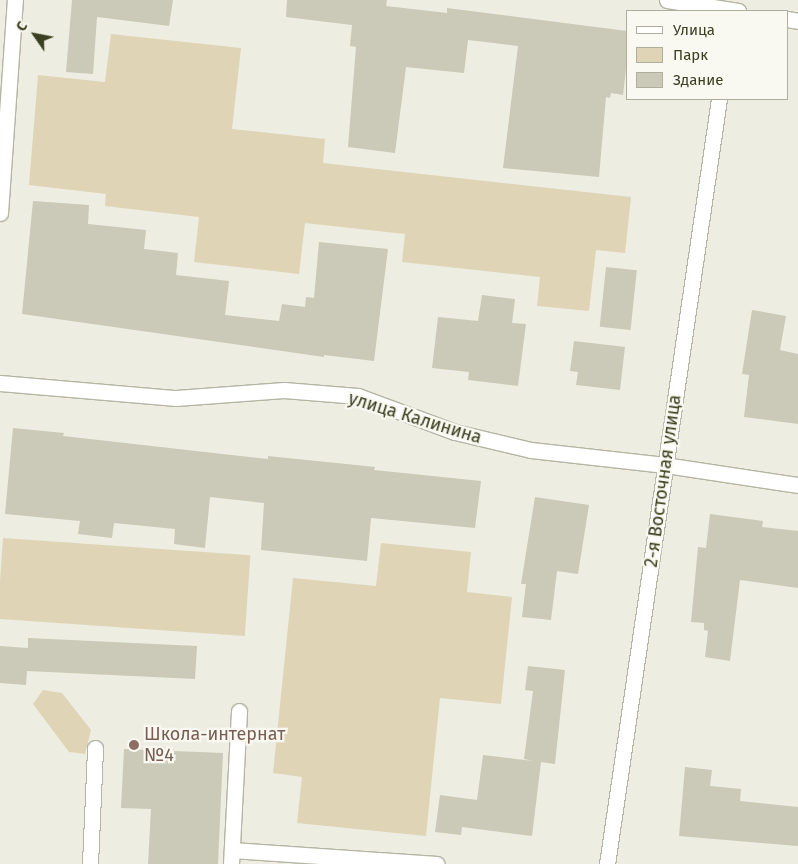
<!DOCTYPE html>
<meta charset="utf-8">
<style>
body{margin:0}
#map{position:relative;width:798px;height:864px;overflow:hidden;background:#edede1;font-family:"Fira Sans",sans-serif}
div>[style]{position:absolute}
.green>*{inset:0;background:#e0d4b7;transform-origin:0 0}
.building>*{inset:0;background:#cbcab8;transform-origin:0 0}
.roads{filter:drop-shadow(1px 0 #b4b5a3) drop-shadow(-1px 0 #b4b5a3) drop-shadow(0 1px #b4b5a3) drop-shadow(0 -1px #b4b5a3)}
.service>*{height:15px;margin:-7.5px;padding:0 7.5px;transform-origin:7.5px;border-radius:7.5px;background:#fff}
.minor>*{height:15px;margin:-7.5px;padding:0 7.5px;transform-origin:7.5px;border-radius:7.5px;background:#fff}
.dots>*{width:14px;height:14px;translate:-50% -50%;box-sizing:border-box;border:2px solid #f9f8f1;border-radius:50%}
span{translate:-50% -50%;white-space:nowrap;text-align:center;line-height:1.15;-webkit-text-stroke:4.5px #f9f8f1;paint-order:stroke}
.street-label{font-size:18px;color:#3a3f1f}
.education-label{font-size:18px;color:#785e54}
.left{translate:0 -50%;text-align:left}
.legend{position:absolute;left:626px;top:10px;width:162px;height:90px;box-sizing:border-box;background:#f9f8f1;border:1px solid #adae9d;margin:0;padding:6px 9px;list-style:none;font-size:15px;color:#3a3f1f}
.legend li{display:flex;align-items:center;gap:10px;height:25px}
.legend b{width:25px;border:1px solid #adae9d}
.north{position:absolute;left:10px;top:10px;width:50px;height:50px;-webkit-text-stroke:4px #f9f8f1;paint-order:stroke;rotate:303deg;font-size:14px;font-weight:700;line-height:20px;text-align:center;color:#3a3f1f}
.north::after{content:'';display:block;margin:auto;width:18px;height:22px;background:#3a3f1f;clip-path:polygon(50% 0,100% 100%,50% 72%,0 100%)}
</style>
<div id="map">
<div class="green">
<i style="clip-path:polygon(111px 34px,241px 48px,232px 129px,325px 139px,323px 163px,631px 197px,625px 253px,596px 250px,589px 311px,537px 306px,540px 277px,402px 262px,405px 234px,305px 223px,299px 274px,194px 262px,199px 217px,105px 206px,106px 194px,29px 185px,38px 75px,105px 82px)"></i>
<i style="left:3px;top:538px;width:248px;height:81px;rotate:4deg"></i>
<i style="clip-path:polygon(381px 543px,471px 552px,467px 592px,512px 597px,501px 704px,440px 698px,426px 836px,297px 823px,302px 777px,273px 773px,293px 578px,376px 586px)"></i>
<i style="clip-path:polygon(43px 690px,62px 693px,91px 730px,85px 754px,69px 752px,33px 704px)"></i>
</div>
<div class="building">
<i style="clip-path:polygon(72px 0,173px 0,169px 26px,97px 17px,93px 74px,66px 72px)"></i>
<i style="clip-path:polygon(287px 0,387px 0,386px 6px,447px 13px,447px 8px,627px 31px,627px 61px,623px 95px,611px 93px,610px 98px,606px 97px,599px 177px,503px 168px,518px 46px,468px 40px,464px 73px,406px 67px,395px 153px,348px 147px,356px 47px,350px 46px,352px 25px,286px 17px)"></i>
<i style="clip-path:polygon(33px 201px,89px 205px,88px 224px,146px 230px,144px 249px,178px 253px,176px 275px,229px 281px,225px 315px,279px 321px,282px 304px,305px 307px,306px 297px,314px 298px,319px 242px,388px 249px,374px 361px,324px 355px,324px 357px,22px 314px)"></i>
<i style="left:606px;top:267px;width:31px;height:60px;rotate:6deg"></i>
<i style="clip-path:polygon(482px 295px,515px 299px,512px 323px,526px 324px,518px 386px,468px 380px,469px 372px,432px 368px,438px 317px,478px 321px)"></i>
<i style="clip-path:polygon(752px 310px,786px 316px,780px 350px,798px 354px,798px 424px,744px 417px,749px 375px,742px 374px)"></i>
<i style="clip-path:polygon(574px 341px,625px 347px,620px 390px,576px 385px,578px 372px,570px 371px)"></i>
<i style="clip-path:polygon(13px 428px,64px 433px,63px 436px,268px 459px,268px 456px,375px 467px,374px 470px,481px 481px,475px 528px,371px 518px,367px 561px,261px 550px,264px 503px,210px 497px,205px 548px,174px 544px,175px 529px,114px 523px,112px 538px,78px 534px,80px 521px,5px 514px)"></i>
<i style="clip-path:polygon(535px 497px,589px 505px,578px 574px,557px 571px,551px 620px,522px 617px,526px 584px,521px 584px)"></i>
<i style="clip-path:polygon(710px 514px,763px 521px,762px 527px,798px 531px,798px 588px,740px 580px,730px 661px,705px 657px,708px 631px,704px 630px,704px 623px,691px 622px,698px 547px,706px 548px)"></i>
<i style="clip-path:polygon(28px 638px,197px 646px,195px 679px,27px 671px,26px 685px,0 683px,0 646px,28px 648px)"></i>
<i style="clip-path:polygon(528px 666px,565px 670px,555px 764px,541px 762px,532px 836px,462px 827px,461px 835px,435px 832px,440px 795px,477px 800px,483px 755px,533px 761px,524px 759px,533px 691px,525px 690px)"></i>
<i style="clip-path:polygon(124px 749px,223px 753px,218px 864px,148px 864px,151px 809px,121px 808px)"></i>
<i style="clip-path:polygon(685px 767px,712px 770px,710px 786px,741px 789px,740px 801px,798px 807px,798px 846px,679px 836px)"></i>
</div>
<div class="roads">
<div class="service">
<i style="left:232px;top:850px;width:205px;rotate:3.9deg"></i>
<i style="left:90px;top:864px;width:116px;rotate:-87.5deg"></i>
<i style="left:231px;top:864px;width:153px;rotate:-87deg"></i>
</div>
<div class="minor">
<i style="left:667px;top:0;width:72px;rotate:8.8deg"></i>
<i style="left:787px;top:19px;width:11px;rotate:10deg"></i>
<i style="left:0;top:213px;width:214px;rotate:-86deg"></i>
<i style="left:0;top:383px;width:177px;rotate:4.9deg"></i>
<i style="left:176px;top:398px;width:108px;rotate:-4.2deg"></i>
<i style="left:284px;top:390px;width:74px;rotate:4.6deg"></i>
<i style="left:358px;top:396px;width:103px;rotate:20.4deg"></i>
<i style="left:455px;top:432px;width:78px;rotate:13.3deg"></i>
<i style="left:531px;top:450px;width:135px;rotate:6.4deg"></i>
<i style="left:665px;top:465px;width:134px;rotate:8.6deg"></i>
<i style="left:607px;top:864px;width:773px;rotate:-81.67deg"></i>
</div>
</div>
<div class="dots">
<i style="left:134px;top:745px;background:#8d6e63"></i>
</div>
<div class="street-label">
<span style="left:415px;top:418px;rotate:17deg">улица Калинина</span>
<span style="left:663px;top:481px;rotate:-82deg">2-я Восточная улица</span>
</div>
<div class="education-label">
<span class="left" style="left:144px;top:745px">Школа-интернат<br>№4</span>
</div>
<ul class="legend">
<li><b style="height:6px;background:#fff"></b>Улица</li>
<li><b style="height:14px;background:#e0d4b7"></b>Парк</li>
<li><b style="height:14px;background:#cbcab8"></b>Здание</li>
</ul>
<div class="north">С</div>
</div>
